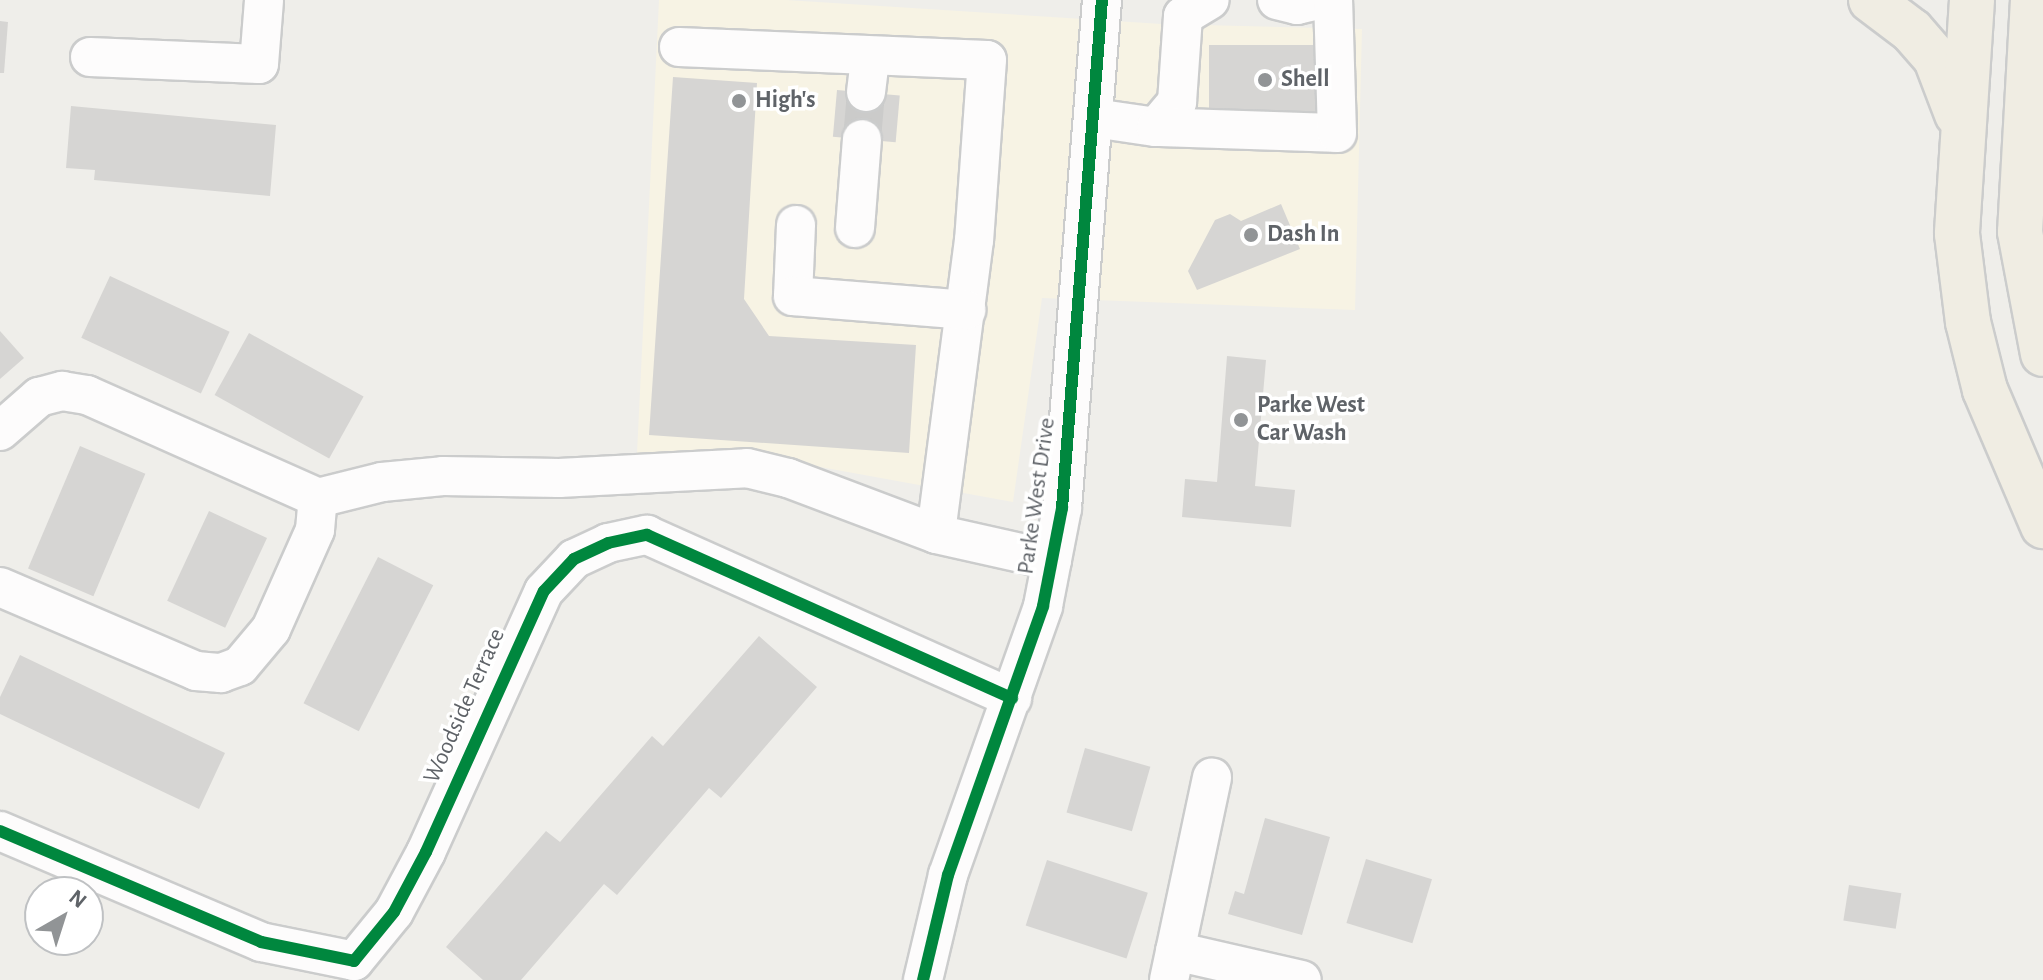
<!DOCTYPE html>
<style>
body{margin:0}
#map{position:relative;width:2043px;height:980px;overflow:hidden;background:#efeeea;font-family:"Alegreya Sans",sans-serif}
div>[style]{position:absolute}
.commercial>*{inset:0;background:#f7f3e4}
.building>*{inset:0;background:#d6d5d3;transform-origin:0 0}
.minor-tunnel>*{height:38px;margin-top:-19px;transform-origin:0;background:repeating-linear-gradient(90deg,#cbcbca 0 38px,transparent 0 57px)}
.roads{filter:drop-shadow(2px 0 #cbcccc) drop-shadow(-2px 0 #cbcccc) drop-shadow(0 2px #cbcccc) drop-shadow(0 -2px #cbcccc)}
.minor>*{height:38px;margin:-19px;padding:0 19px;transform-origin:19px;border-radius:19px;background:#fdfcfc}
.highway>*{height:44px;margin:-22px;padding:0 22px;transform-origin:22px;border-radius:22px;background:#f0ede3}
.cycleway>*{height:12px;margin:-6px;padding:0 6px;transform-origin:6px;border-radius:6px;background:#00873e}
.dots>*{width:22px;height:22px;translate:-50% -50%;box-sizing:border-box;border:4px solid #fff;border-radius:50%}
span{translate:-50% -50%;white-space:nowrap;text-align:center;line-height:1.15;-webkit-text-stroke:7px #fff;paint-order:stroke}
.poi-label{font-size:24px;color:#5f6368;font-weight:700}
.left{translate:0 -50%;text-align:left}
.street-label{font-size:24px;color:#5f6368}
.north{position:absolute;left:24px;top:876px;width:80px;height:80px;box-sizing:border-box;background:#fff;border:2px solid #bfc1c3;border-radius:50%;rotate:39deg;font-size:22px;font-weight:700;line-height:32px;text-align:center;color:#5f6368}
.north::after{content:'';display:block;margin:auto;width:28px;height:36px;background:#919496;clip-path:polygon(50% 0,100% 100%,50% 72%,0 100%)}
</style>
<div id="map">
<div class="commercial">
<i style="clip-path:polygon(659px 0,786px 0,1162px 24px,1362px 29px,1355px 310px,1042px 298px,1013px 502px,798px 463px,637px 453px)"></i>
</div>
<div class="building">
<i style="clip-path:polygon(0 21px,8px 22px,4px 73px,0 73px)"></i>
<i style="left:1209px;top:45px;width:112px;height:69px"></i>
<i style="clip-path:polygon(673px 77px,757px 83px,744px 299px,769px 336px,916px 345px,909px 453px,649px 435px)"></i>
<i style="left:837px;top:90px;width:63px;height:47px;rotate:5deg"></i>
<i style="clip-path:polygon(71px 106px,276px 125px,270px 196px,94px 180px,95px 170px,66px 168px)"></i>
<i style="clip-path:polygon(1281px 204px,1300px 249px,1197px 290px,1188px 271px,1215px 220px,1230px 214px,1241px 221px)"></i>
<i style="left:110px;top:276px;width:132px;height:68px;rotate:25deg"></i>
<i style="clip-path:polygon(0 331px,24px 358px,0 379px)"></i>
<i style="left:249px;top:333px;width:131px;height:71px;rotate:29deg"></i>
<i style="clip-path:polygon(1227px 356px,1266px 360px,1255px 486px,1295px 490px,1291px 527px,1182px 517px,1185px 479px,1217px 482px)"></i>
<i style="left:80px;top:446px;width:71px;height:133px;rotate:23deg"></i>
<i style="left:209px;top:511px;width:64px;height:99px;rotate:25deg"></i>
<i style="left:378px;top:557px;width:62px;height:164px;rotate:27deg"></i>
<i style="clip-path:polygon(759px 636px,817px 687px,721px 798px,709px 788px,617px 895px,604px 884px,521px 980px,483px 980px,446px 947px,546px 831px,560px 842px,652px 736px,663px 746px)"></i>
<i style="clip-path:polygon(20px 655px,225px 753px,199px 809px,0 714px,0 697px)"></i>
<i style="left:1085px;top:748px;width:68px;height:67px;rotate:16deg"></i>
<i style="clip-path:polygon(1265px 818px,1330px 837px,1302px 935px,1228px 914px,1235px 891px,1244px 894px)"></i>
<i style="left:1366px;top:859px;width:69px;height:67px;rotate:17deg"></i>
<i style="left:1047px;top:860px;width:106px;height:69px;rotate:18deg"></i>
<i style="left:1849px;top:885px;width:53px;height:36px;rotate:9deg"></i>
</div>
<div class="minor-tunnel">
<i style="left:862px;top:139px;width:47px;rotate:-85.1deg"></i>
</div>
<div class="roads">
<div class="minor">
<i style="left:1277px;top:0;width:21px;rotate:14deg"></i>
<i style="left:1297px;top:5px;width:22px;rotate:-13deg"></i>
<i style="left:679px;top:47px;width:308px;rotate:2.4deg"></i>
<i style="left:987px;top:60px;width:180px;rotate:94.1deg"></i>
<i style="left:974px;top:240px;width:296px;rotate:97.4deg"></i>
<i style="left:90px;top:57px;width:169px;rotate:2.4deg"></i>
<i style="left:259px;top:64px;width:64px;rotate:-85.5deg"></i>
<i style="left:866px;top:92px;width:35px;rotate:-83deg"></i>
<i style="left:1094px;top:118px;width:63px;rotate:8.3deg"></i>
<i style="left:1156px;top:127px;width:33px;rotate:-50deg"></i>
<i style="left:1177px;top:102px;width:86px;rotate:-86deg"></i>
<i style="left:1183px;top:16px;width:31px;rotate:-31deg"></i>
<i style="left:1156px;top:127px;width:181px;rotate:1.9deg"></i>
<i style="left:1337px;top:133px;width:133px;rotate:-91.7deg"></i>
<i style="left:796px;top:225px;width:71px;rotate:92.4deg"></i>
<i style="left:793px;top:296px;width:174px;rotate:4.6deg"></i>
<i style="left:855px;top:228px;width:89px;rotate:-85.5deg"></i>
<i style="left:0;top:431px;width:52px;rotate:-41.1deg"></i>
<i style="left:39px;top:397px;width:24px;rotate:-15deg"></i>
<i style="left:62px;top:391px;width:25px;rotate:9deg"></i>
<i style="left:87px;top:395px;width:253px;rotate:24deg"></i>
<i style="left:318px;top:498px;width:66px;rotate:-14deg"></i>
<i style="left:382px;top:482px;width:61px;rotate:-5.6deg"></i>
<i style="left:443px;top:476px;width:116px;rotate:1deg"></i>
<i style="left:559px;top:478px;width:188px;rotate:-3deg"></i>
<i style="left:747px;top:468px;width:42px;rotate:13.7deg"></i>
<i style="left:788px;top:478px;width:158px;rotate:20.7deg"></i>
<i style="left:936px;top:534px;width:119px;rotate:12.6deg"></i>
<i style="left:0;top:587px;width:213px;rotate:23.2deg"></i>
<i style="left:196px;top:671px;width:25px;rotate:5deg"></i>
<i style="left:221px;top:673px;width:20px;rotate:-20deg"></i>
<i style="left:240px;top:666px;width:48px;rotate:-50deg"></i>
<i style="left:271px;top:629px;width:108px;rotate:-66deg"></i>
<i style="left:315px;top:530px;width:32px;rotate:-85deg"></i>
<i style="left:0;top:831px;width:284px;rotate:23deg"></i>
<i style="left:261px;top:942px;width:95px;rotate:11.5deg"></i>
<i style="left:354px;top:961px;width:63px;rotate:-50.8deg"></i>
<i style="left:394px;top:912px;width:68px;rotate:-61.9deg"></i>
<i style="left:426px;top:852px;width:286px;rotate:-65.7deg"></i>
<i style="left:544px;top:591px;width:44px;rotate:-46.8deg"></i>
<i style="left:574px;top:559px;width:38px;rotate:-25deg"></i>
<i style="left:608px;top:543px;width:40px;rotate:-12deg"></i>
<i style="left:647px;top:535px;width:400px;rotate:24.1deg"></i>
<i style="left:1175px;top:951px;width:130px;rotate:12.9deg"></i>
<i style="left:923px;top:980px;width:108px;rotate:-76.6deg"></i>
<i style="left:948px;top:875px;width:285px;rotate:-70.5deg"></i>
<i style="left:1043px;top:606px;width:100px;rotate:-79deg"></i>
<i style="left:1062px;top:508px;width:510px;rotate:-85.5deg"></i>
<i style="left:1169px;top:980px;width:207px;rotate:-78deg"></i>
</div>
<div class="highway">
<i style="left:1871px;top:0;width:51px;rotate:37.1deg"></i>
<i style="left:1912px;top:31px;width:37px;rotate:49deg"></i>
<i style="left:1936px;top:59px;width:59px;rotate:69.1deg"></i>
<i style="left:1972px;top:0;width:234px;rotate:93.7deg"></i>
<i style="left:1957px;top:234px;width:89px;rotate:82.9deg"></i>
<i style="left:1968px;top:322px;width:70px;rotate:76deg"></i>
<i style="left:1985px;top:390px;width:148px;rotate:66.9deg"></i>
<i style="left:2033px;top:0;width:232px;rotate:93.2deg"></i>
<i style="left:2020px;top:232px;width:124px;rotate:79.3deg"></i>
</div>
</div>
<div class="cycleway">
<i style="left:0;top:831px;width:284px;rotate:23deg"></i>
<i style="left:261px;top:942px;width:95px;rotate:11.5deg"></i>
<i style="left:354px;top:961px;width:63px;rotate:-50.8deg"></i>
<i style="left:394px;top:912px;width:68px;rotate:-61.9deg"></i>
<i style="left:426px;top:852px;width:286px;rotate:-65.7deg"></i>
<i style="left:544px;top:591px;width:44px;rotate:-46.8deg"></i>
<i style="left:574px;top:559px;width:38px;rotate:-25deg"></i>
<i style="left:608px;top:543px;width:40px;rotate:-12deg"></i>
<i style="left:647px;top:535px;width:400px;rotate:24.1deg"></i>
<i style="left:923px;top:980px;width:108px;rotate:-76.6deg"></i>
<i style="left:948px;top:875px;width:285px;rotate:-70.5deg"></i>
<i style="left:1043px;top:606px;width:100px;rotate:-79deg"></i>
<i style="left:1062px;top:508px;width:510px;rotate:-85.5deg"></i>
</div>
<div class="dots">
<i style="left:1265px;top:80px;background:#919496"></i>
<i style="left:739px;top:101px;background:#919496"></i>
<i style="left:1251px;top:235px;background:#919496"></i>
<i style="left:1241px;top:420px;background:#919496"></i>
</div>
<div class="poi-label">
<span class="left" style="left:1281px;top:80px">Shell</span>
<span class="left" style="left:755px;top:101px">High's</span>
<span class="left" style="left:1267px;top:235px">Dash In</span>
<span class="left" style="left:1257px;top:420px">Parke West<br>Car Wash</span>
</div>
<div class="street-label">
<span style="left:1037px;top:496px;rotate:-82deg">Parke West Drive</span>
<span style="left:465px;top:706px;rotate:-66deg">Woodside Terrace</span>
</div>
<div class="north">N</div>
</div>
